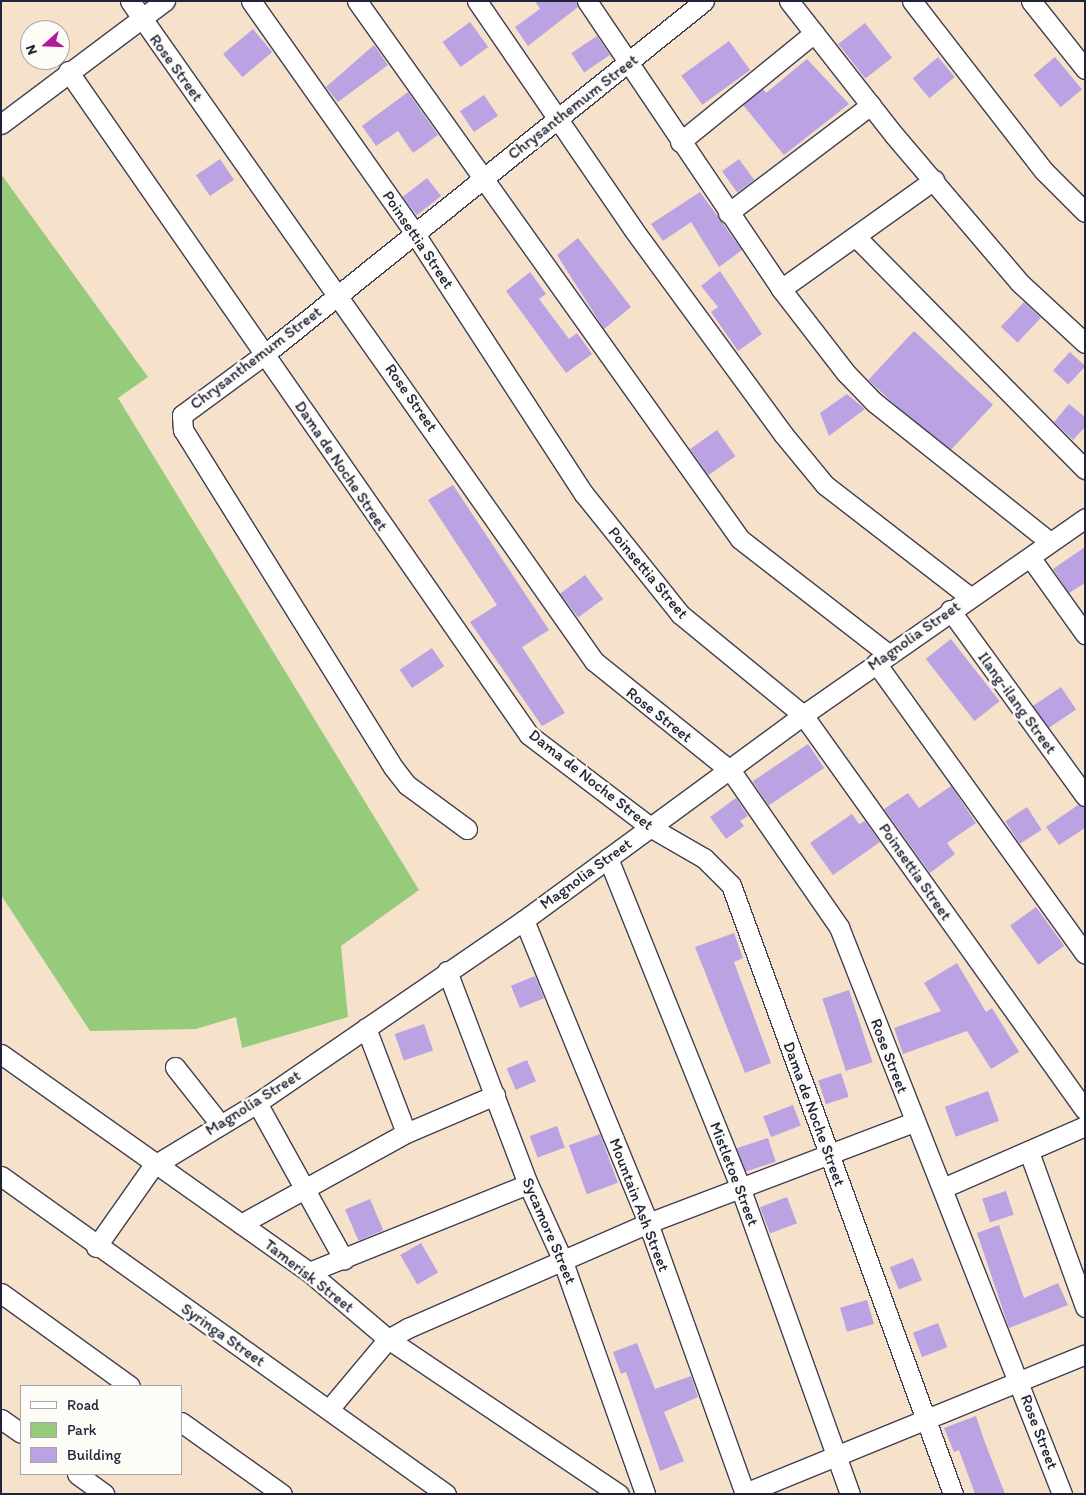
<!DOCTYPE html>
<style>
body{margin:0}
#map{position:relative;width:1086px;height:1495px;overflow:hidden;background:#f6e2cb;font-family:Itim,sans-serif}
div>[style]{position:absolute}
.green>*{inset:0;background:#96cb7c}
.building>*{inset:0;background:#bba2e2;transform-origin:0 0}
.roads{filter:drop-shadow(1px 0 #423f51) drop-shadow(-1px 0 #423f51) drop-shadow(0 1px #423f51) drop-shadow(0 -1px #423f51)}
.minor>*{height:19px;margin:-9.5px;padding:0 9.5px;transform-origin:9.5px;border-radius:9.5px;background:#fff}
span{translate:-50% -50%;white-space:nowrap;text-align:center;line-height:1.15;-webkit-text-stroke:5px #fdfcf7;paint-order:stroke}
.street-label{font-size:16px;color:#22223b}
.frame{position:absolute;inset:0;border:2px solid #22223b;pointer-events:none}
.legend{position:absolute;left:20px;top:1385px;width:162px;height:90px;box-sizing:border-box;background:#fdfcf7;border:1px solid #a5a5ac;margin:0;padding:6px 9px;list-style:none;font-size:15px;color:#22223b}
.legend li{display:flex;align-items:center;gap:10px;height:25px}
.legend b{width:25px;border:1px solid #a5a5ac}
.north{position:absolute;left:20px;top:20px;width:50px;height:50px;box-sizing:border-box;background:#fdfcf7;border:1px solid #a5a5ac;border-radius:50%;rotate:250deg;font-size:14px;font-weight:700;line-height:20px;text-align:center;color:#22223b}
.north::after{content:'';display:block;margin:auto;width:18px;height:22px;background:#b5179e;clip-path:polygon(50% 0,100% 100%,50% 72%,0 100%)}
</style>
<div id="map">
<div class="green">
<i style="clip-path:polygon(1px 174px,148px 377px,118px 398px,419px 890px,341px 946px,348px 1017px,242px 1048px,236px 1017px,196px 1029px,90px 1031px,1px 895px)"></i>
</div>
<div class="building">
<i style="clip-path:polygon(535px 1px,576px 1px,578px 7px,528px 46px,515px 27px,540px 9px)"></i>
<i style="left:470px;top:22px;width:31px;height:34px;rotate:54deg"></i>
<i style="left:865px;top:23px;width:44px;height:34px;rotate:52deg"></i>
<i style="left:253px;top:29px;width:30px;height:39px;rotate:50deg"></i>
<i style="left:597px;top:36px;width:23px;height:31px;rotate:56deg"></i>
<i style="left:729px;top:41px;width:36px;height:59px;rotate:54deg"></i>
<i style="clip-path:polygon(374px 45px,388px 65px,338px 102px,326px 87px)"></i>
<i style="left:938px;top:57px;width:26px;height:33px;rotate:50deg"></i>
<i style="left:1055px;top:57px;width:42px;height:28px;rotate:50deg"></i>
<i style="clip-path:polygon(807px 59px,849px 104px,784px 155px,743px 105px,763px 89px,766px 93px)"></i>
<i style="clip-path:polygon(408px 92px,438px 135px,413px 153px,398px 131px,376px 146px,362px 126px)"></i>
<i style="left:484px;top:95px;width:25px;height:29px;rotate:56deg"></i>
<i style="left:220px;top:159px;width:25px;height:29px;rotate:56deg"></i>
<i style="left:739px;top:159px;width:26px;height:21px;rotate:54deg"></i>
<i style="left:427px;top:178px;width:23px;height:31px;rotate:52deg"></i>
<i style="clip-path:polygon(700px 192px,742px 250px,719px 267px,691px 222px,663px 241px,651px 224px)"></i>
<i style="clip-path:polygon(578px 238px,631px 307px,604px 329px,557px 255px)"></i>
<i style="clip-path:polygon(720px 271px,762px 334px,738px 351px,711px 312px,718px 307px,701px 286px)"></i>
<i style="clip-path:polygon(530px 272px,546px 294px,539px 299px,569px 339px,577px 333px,592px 354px,566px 373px,506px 291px)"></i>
<i style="left:1024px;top:302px;width:23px;height:34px;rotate:43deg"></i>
<i style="left:914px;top:331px;width:108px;height:67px;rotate:43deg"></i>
<i style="left:1070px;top:352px;width:21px;height:25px;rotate:43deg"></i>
<i style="clip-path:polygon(847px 394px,865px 409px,829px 436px,820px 413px)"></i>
<i style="clip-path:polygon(1069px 404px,1085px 417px,1085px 427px,1073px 440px,1054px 422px)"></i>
<i style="left:717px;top:430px;width:32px;height:33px;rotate:55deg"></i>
<i style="clip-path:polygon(453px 485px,549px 630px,522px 647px,565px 713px,542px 726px,470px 622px,497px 605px,428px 500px)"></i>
<i style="clip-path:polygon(1085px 547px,1085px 583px,1069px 593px,1053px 569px)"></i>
<i style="left:585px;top:575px;width:30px;height:31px;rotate:53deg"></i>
<i style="left:951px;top:639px;width:79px;height:32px;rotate:52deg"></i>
<i style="left:432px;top:648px;width:22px;height:39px;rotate:56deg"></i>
<i style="left:1061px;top:687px;width:27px;height:34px;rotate:56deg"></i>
<i style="left:808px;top:744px;width:29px;height:67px;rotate:56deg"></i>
<i style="clip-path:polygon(951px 786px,976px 823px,947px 843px,955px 854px,930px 873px,884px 809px,908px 793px,919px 808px)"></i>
<i style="clip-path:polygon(736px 798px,748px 816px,740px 821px,744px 826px,726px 839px,710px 817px)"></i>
<i style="clip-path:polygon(1078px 805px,1085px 807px,1085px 828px,1059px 845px,1046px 827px)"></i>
<i style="left:1027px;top:807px;width:27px;height:26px;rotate:57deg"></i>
<i style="clip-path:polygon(852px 814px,859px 824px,865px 821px,880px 842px,833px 875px,810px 843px)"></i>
<i style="left:1036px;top:907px;width:48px;height:32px;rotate:54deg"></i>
<i style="clip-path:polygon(734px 933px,743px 958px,734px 962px,771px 1063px,745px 1073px,695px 947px)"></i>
<i style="clip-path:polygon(957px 963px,986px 1012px,992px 1008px,1019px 1052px,991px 1069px,967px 1031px,903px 1054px,894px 1028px,941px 1011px,924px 983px)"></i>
<i style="left:535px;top:976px;width:24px;height:26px;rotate:68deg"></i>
<i style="left:849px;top:990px;width:76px;height:28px;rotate:72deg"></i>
<i style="left:424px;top:1024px;width:28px;height:31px;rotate:71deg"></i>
<i style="left:527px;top:1060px;width:23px;height:22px;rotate:67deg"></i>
<i style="left:841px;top:1073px;width:25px;height:24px;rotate:72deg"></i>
<i style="left:988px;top:1091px;width:32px;height:46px;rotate:70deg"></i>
<i style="left:793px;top:1105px;width:22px;height:32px;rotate:69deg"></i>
<i style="left:557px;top:1126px;width:23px;height:29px;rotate:70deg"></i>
<i style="left:600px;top:1134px;width:52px;height:33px;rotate:70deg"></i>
<i style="left:768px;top:1138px;width:25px;height:33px;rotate:72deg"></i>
<i style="left:1006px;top:1191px;width:25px;height:25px;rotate:72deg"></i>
<i style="left:787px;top:1197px;width:28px;height:29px;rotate:69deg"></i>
<i style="left:370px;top:1199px;width:34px;height:27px;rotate:67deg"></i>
<i style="clip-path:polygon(999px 1225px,1024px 1298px,1058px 1283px,1068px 1305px,1009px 1328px,977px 1233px)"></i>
<i style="left:421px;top:1243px;width:34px;height:24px;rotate:60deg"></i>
<i style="left:913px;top:1258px;width:24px;height:25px;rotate:68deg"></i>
<i style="left:867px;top:1300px;width:25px;height:28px;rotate:74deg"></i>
<i style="left:938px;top:1323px;width:26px;height:27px;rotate:69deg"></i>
<i style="clip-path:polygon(637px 1343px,655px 1389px,691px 1376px,698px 1397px,664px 1412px,684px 1461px,660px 1471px,626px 1372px,621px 1374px,613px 1352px)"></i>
<i style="clip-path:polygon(976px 1416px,984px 1440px,1005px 1494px,975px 1494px,959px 1450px,954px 1452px,944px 1428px)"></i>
</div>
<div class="roads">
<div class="minor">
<i style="left:130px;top:1px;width:807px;rotate:54.89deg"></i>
<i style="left:594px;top:661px;width:176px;rotate:38.8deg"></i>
<i style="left:731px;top:771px;width:190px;rotate:55.3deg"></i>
<i style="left:839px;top:927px;width:609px;rotate:68.53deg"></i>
<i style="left:251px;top:1px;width:281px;rotate:54.8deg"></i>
<i style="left:413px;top:231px;width:314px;rotate:57deg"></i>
<i style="left:584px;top:494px;width:154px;rotate:51.3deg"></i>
<i style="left:680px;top:614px;width:159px;rotate:39.4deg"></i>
<i style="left:803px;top:715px;width:485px;rotate:54.5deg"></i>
<i style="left:357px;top:1px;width:660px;rotate:54.55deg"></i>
<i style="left:740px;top:539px;width:187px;rotate:37.8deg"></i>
<i style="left:477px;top:1px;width:276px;rotate:55.6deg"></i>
<i style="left:633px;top:229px;width:254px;rotate:53.8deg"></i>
<i style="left:783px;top:434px;width:66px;rotate:50.5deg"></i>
<i style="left:825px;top:485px;width:183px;rotate:37.7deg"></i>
<i style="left:587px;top:1px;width:347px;rotate:56deg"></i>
<i style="left:781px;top:289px;width:106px;rotate:52.3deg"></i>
<i style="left:846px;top:373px;width:40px;rotate:46deg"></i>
<i style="left:874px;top:402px;width:225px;rotate:38.5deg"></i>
<i style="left:789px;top:1px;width:170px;rotate:51.9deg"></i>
<i style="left:894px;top:135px;width:194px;rotate:49.6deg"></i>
<i style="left:1020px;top:283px;width:88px;rotate:42.7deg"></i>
<i style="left:912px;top:1px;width:215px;rotate:52.2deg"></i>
<i style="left:1044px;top:171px;width:58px;rotate:45deg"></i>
<i style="left:1031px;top:1px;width:87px;rotate:51.5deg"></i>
<i style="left:68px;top:71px;width:808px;rotate:55.23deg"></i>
<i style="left:529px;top:735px;width:152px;rotate:37.2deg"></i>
<i style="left:650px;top:827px;width:62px;rotate:29.9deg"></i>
<i style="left:704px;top:858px;width:38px;rotate:45deg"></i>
<i style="left:731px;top:885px;width:648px;rotate:69.97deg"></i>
<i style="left:1px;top:124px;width:205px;rotate:-36.9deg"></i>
<i style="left:680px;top:142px;width:173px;rotate:-39.1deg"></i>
<i style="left:728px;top:213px;width:179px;rotate:-37.1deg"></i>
<i style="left:856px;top:237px;width:326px;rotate:45.4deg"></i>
<i style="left:781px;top:289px;width:188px;rotate:-35.5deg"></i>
<i style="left:1030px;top:557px;width:95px;rotate:54.5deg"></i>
<i style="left:950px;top:610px;width:230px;rotate:54deg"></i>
<i style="left:876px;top:663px;width:358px;rotate:54.3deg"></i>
<i style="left:467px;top:829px;width:74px;rotate:-143.7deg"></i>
<i style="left:407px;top:785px;width:23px;rotate:-128deg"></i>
<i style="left:393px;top:767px;width:397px;rotate:-121.9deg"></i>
<i style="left:183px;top:430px;width:15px;rotate:-94deg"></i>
<i style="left:182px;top:415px;width:103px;rotate:-36.3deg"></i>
<i style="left:265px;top:354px;width:563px;rotate:-38.8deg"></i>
<i style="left:608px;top:858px;width:354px;rotate:68.1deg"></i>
<i style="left:740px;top:1187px;width:326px;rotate:70.3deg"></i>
<i style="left:524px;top:920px;width:327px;rotate:67.7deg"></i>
<i style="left:648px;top:1223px;width:288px;rotate:70.3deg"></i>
<i style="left:447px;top:971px;width:228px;rotate:69.2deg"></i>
<i style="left:528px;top:1184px;width:82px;rotate:65.6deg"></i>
<i style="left:562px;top:1259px;width:249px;rotate:70.5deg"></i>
<i style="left:366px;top:1028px;width:112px;rotate:69.1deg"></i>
<i style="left:1px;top:1054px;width:377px;rotate:35.3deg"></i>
<i style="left:309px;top:1272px;width:104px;rotate:40.3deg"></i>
<i style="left:388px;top:1339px;width:278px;rotate:33.9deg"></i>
<i style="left:175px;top:1067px;width:73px;rotate:51.7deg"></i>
<i style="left:257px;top:1103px;width:179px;rotate:61deg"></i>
<i style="left:1029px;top:1152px;width:165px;rotate:70.1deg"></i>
<i style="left:1px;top:1176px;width:547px;rotate:35.55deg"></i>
<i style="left:943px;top:1188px;width:155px;rotate:-23.6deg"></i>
<i style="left:241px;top:1224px;width:188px;rotate:-28.9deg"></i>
<i style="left:406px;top:1133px;width:97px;rotate:-23.1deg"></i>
<i style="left:96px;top:1247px;width:99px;rotate:-54.9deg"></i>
<i style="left:153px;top:1166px;width:122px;rotate:-31.2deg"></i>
<i style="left:257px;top:1103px;width:324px;rotate:-34.4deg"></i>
<i style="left:524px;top:920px;width:346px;rotate:-36.3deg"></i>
<i style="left:803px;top:715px;width:344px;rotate:-34.9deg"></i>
<i style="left:309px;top:1272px;width:236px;rotate:-21.9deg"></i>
<i style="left:1px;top:1293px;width:159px;rotate:35.8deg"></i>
<i style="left:330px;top:1408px;width:90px;rotate:-50deg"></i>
<i style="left:388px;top:1339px;width:23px;rotate:-29deg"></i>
<i style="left:408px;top:1328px;width:262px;rotate:-23.6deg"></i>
<i style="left:648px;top:1223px;width:285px;rotate:-20.8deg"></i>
<i style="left:1px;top:1419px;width:24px;rotate:35deg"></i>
<i style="left:181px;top:1422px;width:124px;rotate:35.5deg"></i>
<i style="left:77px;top:1474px;width:34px;rotate:36deg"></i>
<i style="left:745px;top:1493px;width:367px;rotate:-22.2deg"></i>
</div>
</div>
<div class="street-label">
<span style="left:176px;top:68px;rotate:54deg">Rose Street</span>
<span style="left:573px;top:107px;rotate:-38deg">Chrysanthemum Street</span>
<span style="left:418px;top:240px;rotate:56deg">Poinsettia Street</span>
<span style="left:256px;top:358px;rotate:-37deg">Chrysanthemum Street</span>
<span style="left:411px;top:398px;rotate:55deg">Rose Street</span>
<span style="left:341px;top:466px;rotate:56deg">Dama de Noche Street</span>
<span style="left:648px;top:573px;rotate:50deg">Poinsettia Street</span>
<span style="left:914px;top:636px;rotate:-35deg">Magnolia Street</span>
<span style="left:1017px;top:703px;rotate:54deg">Ilang-ilang Street</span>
<span style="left:659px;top:715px;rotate:38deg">Rose Street</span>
<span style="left:591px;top:780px;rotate:38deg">Dama de Noche Street</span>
<span style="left:915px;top:872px;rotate:55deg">Poinsettia Street</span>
<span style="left:586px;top:874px;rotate:-36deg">Magnolia Street</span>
<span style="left:889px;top:1056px;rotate:69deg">Rose Street</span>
<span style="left:253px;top:1103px;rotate:-32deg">Magnolia Street</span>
<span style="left:814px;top:1114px;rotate:70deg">Dama de Noche Street</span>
<span style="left:734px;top:1174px;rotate:69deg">Mistletoe Street</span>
<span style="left:639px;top:1205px;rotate:69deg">Mountain Ash Street</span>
<span style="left:549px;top:1231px;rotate:67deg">Sycamore Street</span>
<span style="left:309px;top:1276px;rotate:38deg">Tamerisk Street</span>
<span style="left:223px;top:1335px;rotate:35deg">Syringa Street</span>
<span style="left:1039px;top:1432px;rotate:69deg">Rose Street</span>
</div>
<div class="frame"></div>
<ul class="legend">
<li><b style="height:6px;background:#fff"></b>Road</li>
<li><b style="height:14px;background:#96cb7c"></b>Park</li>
<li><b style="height:14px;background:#bba2e2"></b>Building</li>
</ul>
<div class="north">N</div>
</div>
